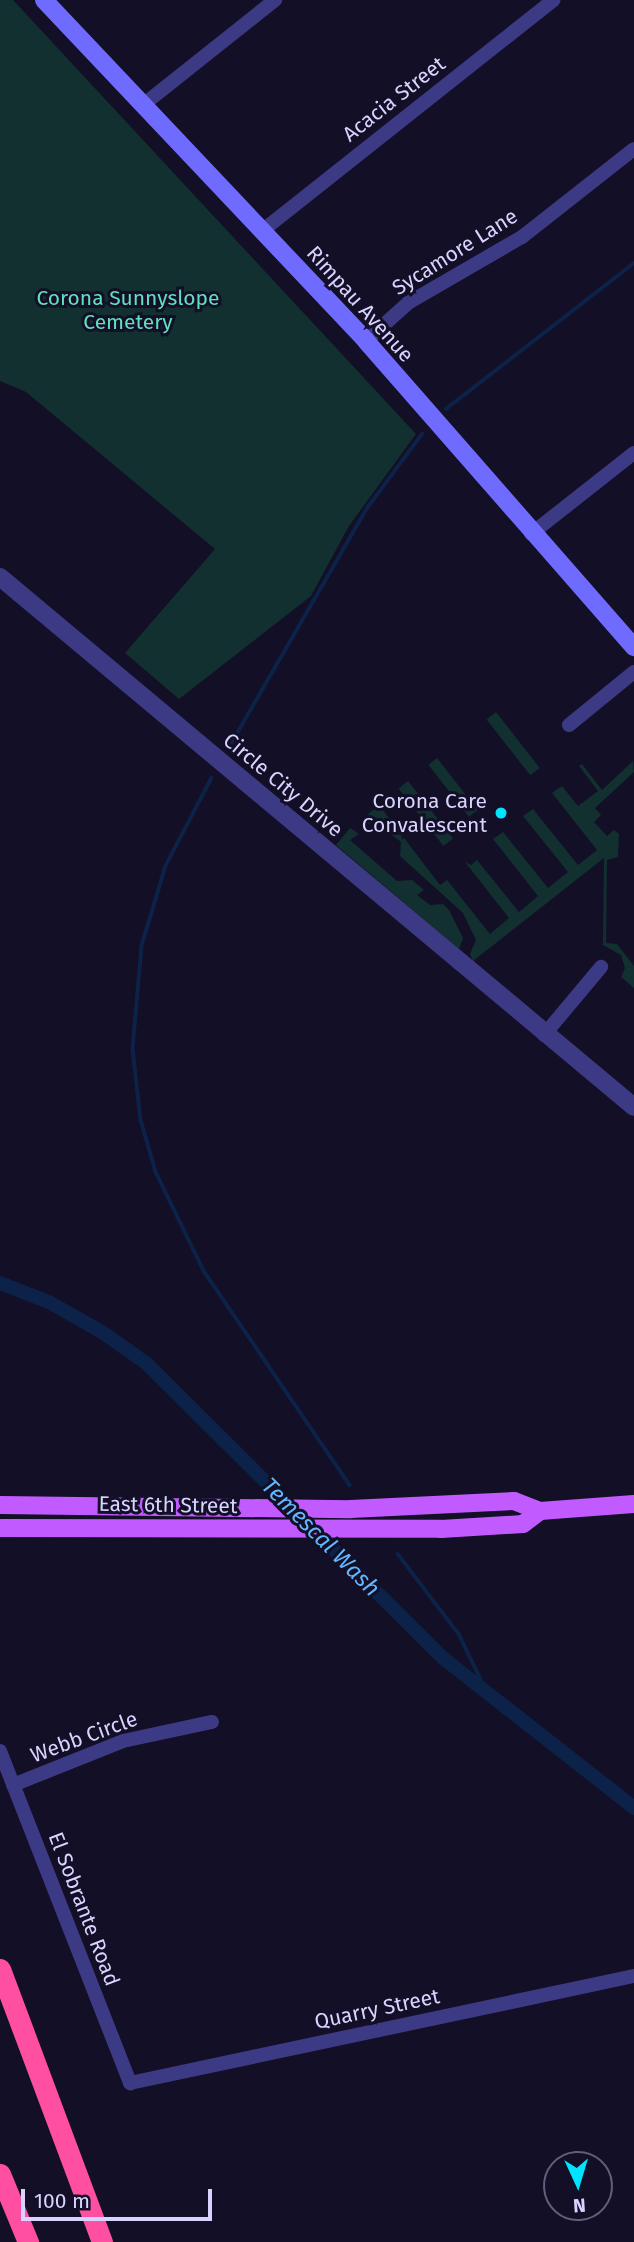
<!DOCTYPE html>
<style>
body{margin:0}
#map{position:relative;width:634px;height:2242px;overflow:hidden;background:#130f26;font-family:"Fira Sans",sans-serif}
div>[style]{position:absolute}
.green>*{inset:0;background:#12302f;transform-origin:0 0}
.stream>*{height:3.5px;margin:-1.75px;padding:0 1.75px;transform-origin:1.75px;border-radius:1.75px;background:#0c2248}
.canal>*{height:14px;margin:-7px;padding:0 7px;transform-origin:7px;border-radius:7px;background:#0c2248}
.minor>*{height:14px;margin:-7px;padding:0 7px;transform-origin:7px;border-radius:7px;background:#3d3a85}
.tertiary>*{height:18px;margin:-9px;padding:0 9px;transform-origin:9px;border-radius:9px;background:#3d3a85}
.secondary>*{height:18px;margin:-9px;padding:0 9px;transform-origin:9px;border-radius:9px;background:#6f6bff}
.primary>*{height:18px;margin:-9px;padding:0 9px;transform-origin:9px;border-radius:9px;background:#c25bff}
.motorway>*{height:21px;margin:-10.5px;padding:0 10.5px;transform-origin:10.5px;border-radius:10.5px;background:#ff4fa3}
.dots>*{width:19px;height:19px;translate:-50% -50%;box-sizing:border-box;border:4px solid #130f26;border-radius:50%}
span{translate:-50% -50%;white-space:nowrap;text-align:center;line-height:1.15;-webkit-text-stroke:6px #130f26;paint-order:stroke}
.street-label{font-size:21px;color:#d9d4ff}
.park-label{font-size:21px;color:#5fe0c0}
.poi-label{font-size:21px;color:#d9d4ff}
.right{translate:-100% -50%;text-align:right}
.water-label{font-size:23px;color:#62b6ff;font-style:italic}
.north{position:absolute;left:543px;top:2151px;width:70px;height:70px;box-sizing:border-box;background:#130f26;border:2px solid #625e7d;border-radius:50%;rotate:176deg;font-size:19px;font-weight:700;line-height:28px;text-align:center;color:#d9d4ff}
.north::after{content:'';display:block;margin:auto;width:24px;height:32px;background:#00e5ff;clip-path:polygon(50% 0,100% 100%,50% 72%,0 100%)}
.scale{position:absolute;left:21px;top:2189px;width:191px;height:32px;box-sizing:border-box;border:4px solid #d9d4ff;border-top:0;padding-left:9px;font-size:21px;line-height:24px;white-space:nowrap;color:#d9d4ff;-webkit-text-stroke:5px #130f26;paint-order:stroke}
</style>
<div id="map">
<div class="green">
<i style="clip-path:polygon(0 0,13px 0,416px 434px,349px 526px,311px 596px,179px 699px,125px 653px,215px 549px,26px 392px,0 381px)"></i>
<i style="left:496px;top:712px;width:71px;height:12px;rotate:52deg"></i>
<i style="left:437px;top:758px;width:66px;height:11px;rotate:52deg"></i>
<i style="clip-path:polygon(633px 761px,634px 772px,595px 808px,601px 815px,594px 822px,607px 836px,614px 830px,619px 834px,618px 857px,607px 860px,606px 943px,617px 944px,634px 966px,634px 988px,621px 977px,625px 968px,621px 955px,603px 945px,604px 858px,473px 961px,470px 954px,476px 940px,463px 913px,400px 856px,401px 842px,372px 820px,367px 826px,360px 821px,379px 805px,440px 885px,447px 880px,490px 934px,509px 918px,465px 862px,471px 865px,477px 860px,519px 912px,538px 896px,493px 839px,503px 832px,548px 888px,568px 872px,523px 816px,533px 809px,578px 865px,597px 850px,552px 793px,562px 786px,578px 806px,598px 791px,579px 766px,582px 764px,602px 790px)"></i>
<i style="left:408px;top:781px;width:73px;height:12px;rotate:52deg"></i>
<i style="clip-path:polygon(350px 828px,359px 834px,350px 840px,397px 881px,412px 880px,424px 890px,417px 895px,430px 905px,443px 904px,449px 910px,463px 938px,459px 949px,336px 845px)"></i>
</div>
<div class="stream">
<i style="left:446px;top:409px;width:238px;rotate:-37.8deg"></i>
<i style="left:228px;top:749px;width:280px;rotate:-60deg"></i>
<i style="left:368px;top:507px;width:91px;rotate:-53.5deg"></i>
<i style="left:212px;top:778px;width:99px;rotate:117.6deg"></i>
<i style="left:166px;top:866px;width:84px;rotate:106.7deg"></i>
<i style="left:142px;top:946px;width:103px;rotate:95deg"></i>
<i style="left:133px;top:1049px;width:71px;rotate:83.6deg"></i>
<i style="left:141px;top:1120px;width:54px;rotate:73.9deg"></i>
<i style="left:156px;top:1172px;width:110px;rotate:64.1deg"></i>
<i style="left:204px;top:1271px;width:259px;rotate:55.7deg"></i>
<i style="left:398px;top:1554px;width:101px;rotate:52.7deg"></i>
<i style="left:459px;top:1634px;width:71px;rotate:64.2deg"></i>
</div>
<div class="canal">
<i style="left:0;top:1283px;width:53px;rotate:21.2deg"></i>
<i style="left:49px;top:1302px;width:61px;rotate:29.5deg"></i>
<i style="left:102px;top:1332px;width:54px;rotate:35.2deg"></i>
<i style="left:146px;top:1363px;width:419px;rotate:44.8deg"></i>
<i style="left:443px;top:1658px;width:243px;rotate:38.1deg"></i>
</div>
<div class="minor">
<i style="left:143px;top:105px;width:169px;rotate:-38.5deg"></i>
<i style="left:262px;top:231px;width:372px;rotate:-38.4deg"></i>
<i style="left:366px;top:341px;width:57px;rotate:-42.1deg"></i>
<i style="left:408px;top:303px;width:132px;rotate:-30.1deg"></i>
<i style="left:522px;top:237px;width:142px;rotate:-38.2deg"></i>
<i style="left:531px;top:534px;width:131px;rotate:-38.2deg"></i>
<i style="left:569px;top:725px;width:84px;rotate:-39.2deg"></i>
<i style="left:544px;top:1035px;width:89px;rotate:-50deg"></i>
<i style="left:0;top:1751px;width:357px;rotate:68.6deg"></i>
<i style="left:130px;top:2083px;width:515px;rotate:-11.99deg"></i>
<i style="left:13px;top:1785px;width:118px;rotate:-21.8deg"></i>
<i style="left:123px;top:1741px;width:91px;rotate:-12.1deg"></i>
</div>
<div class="tertiary">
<i style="left:0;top:577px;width:826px;rotate:39.89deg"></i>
</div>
<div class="secondary">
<i style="left:44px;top:0;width:469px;rotate:46.6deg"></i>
<i style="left:366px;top:341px;width:407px;rotate:48.8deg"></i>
</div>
<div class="primary">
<i style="left:0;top:1505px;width:351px;rotate:0.7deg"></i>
<i style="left:351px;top:1509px;width:163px;rotate:-2.8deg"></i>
<i style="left:514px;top:1501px;width:28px;rotate:21deg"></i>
<i style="left:540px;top:1511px;width:94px;rotate:-4.3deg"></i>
<i style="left:0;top:1528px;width:441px;rotate:0.1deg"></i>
<i style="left:441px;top:1529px;width:82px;rotate:-3.5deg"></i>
<i style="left:523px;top:1524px;width:21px;rotate:-37deg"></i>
</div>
<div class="motorway">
<i style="left:0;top:1969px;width:291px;rotate:69.5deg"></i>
<i style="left:0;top:2174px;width:74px;rotate:67.6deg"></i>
</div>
<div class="dots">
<i style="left:501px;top:813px;background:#00e5ff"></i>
</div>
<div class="street-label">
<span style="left:394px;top:99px;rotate:-38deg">Acacia Street</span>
<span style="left:455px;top:252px;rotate:-32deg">Sycamore Lane</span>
<span style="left:360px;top:304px;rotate:48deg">Rimpau Avenue</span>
<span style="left:283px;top:785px;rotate:40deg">Circle City Drive</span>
<span style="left:168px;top:1505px;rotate:1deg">East 6th Street</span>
<span style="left:84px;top:1737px;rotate:-20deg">Webb Circle</span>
<span style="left:84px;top:1909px;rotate:69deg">El Sobrante Road</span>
<span style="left:377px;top:2009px;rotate:-12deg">Quarry Street</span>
</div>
<div class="park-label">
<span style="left:128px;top:310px">Corona Sunnyslope<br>Cemetery</span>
</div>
<div class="poi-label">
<span class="right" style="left:487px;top:813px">Corona Care<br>Convalescent</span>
</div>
<div class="water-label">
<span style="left:321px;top:1537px;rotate:45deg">Temescal Wash</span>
</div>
<div class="north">N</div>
<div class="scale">100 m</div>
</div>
